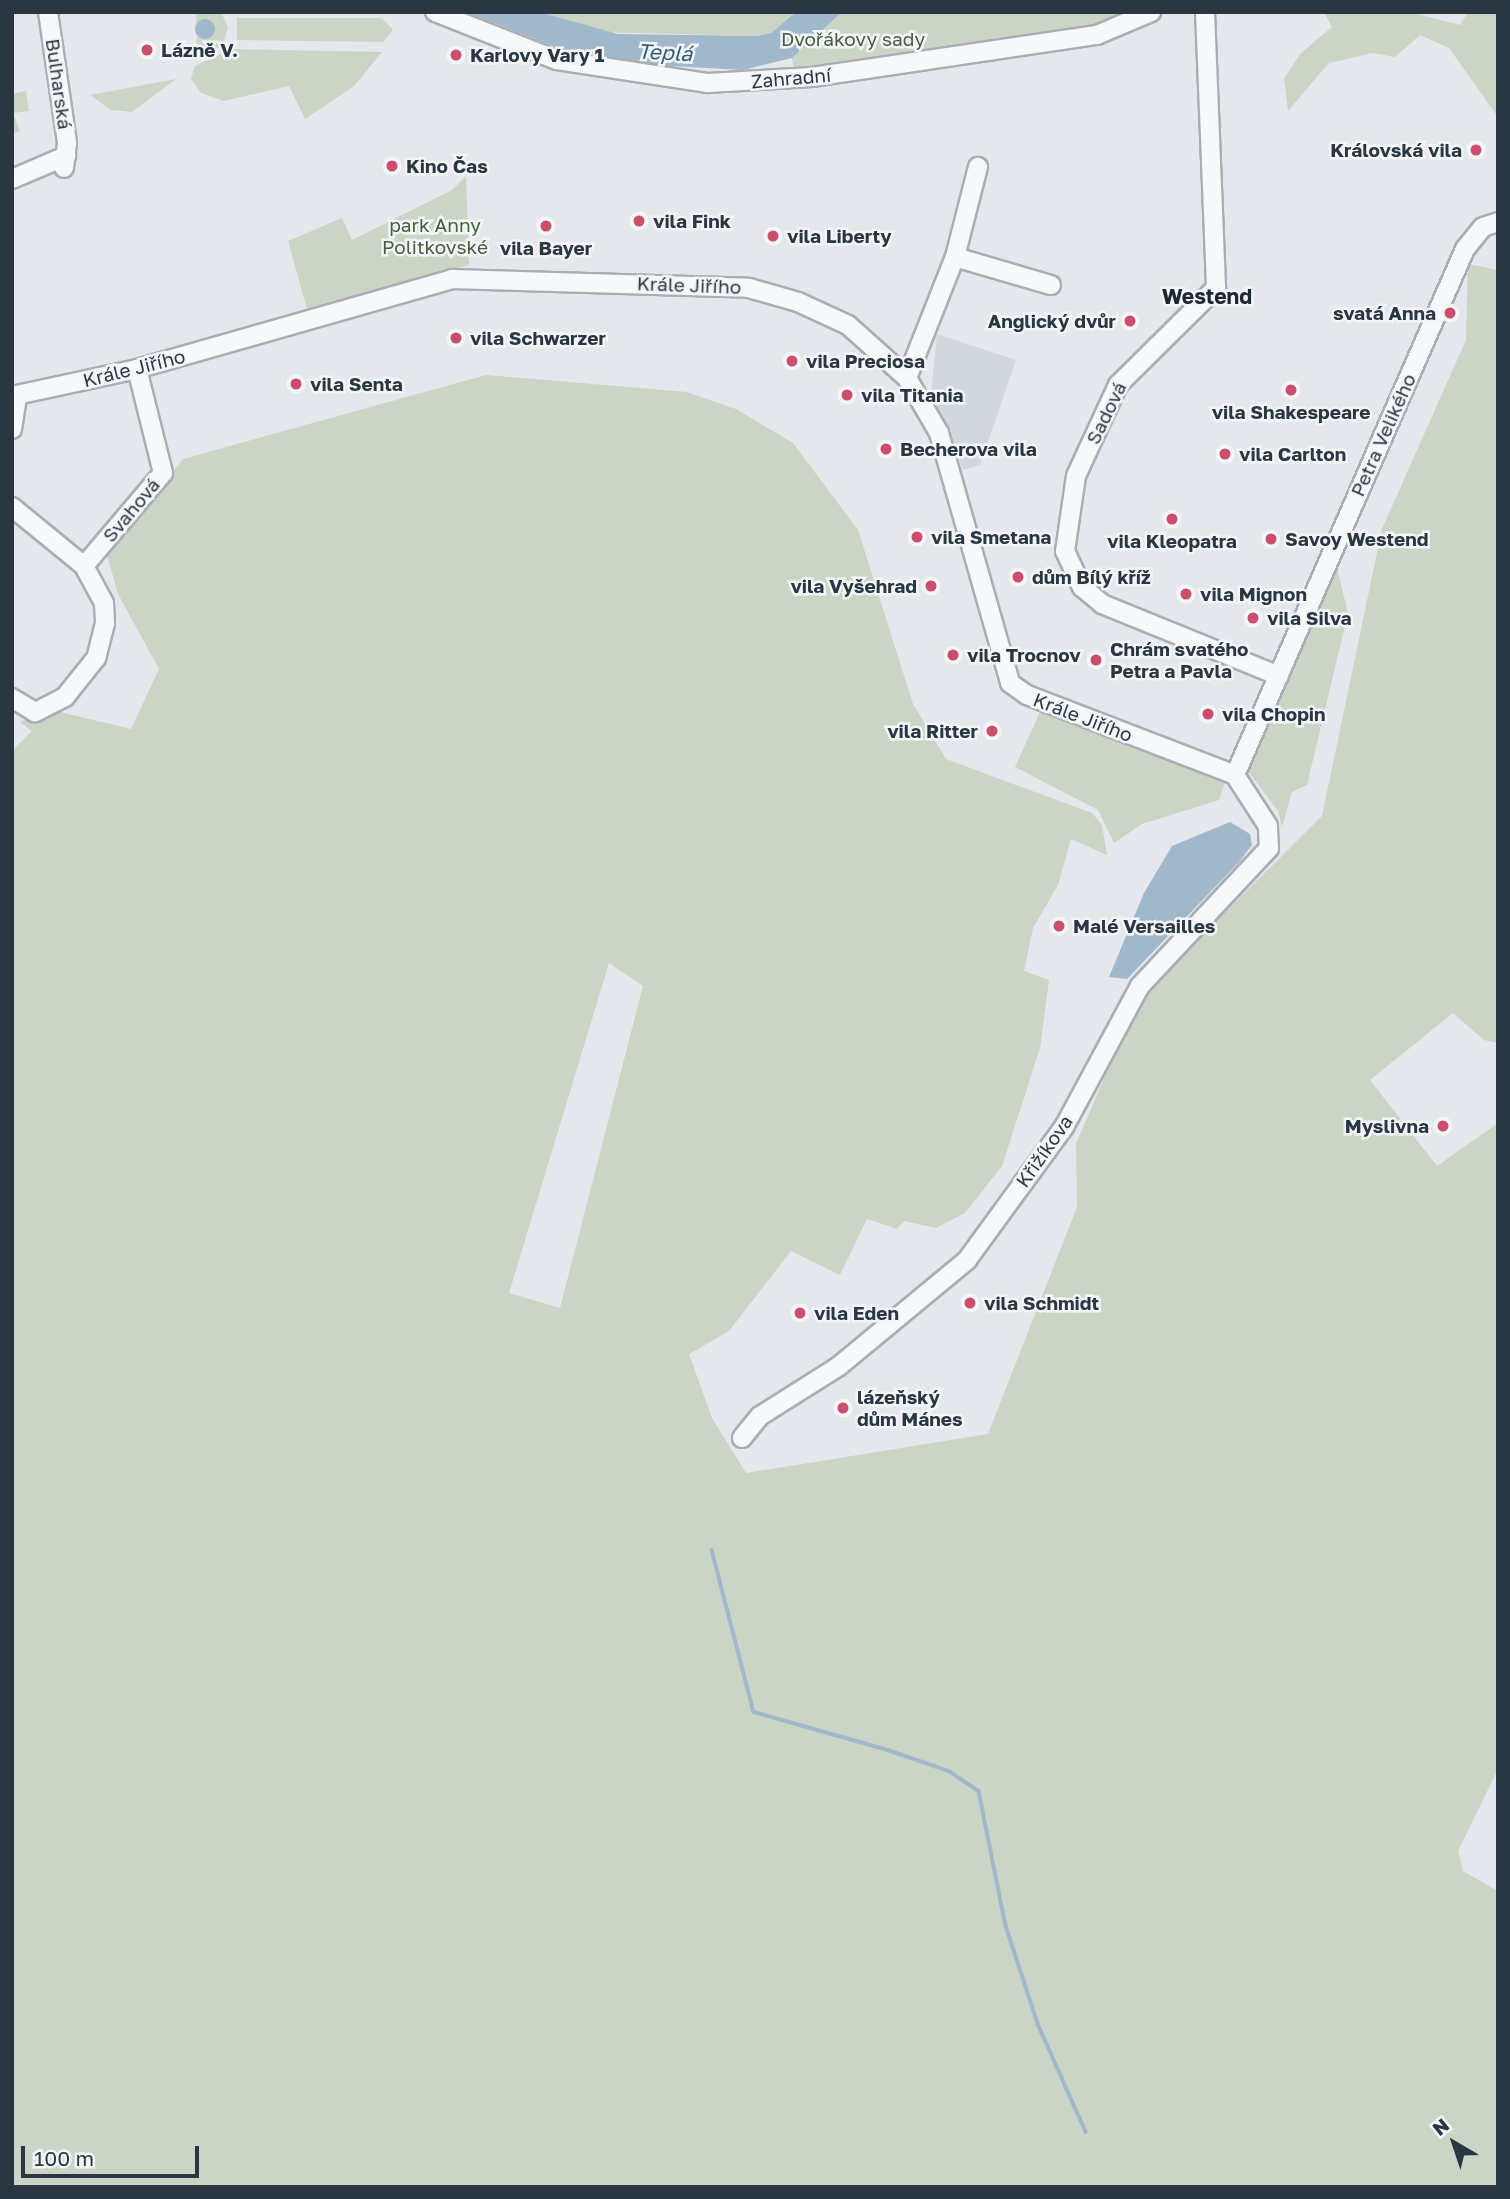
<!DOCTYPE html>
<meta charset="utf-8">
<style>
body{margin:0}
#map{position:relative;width:1510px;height:2199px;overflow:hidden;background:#e4e7eb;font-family:"Golos Text",sans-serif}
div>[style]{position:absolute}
.built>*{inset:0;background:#d2d7dd}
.green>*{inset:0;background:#cbd5c5}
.water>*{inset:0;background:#a0b8ca}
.round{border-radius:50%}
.stream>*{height:3.5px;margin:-1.75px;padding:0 1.75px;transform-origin:1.75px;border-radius:1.75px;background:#a0b8ca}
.roads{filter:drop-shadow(2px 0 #a9aeb5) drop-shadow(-2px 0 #a9aeb5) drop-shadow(0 2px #a9aeb5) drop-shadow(0 -2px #a9aeb5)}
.minor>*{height:18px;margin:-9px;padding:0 9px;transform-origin:9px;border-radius:9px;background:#f6f8f9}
.dots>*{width:19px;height:19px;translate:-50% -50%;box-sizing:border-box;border:4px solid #f3f6f8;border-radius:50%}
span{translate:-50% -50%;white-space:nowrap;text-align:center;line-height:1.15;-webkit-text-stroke:5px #f3f6f8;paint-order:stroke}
.park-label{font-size:19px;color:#445f39}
.poi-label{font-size:19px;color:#2b3643;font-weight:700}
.left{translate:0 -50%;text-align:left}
.right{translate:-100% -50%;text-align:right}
.street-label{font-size:19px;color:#2b3643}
.water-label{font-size:21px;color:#365977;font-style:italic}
.neighbourhood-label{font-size:21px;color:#1d2734;font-weight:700}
.frame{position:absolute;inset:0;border:14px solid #2b3643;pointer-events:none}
.north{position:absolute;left:1419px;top:2108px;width:70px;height:70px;-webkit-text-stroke:5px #f3f6f8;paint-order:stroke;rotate:321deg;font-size:19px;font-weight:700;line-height:28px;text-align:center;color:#2b3643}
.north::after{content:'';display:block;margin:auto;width:24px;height:32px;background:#2b3643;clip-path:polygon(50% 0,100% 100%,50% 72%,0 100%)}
.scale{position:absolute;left:21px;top:2146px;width:178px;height:32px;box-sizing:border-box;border:4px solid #2b3643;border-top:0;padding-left:9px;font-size:21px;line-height:24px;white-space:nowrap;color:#2b3643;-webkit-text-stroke:5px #f3f6f8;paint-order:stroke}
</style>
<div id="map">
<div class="built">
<i style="clip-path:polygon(937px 334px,1016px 360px,980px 465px,963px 470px,931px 393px)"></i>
</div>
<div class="green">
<i style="clip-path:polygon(196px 12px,221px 12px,228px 27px,223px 45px,204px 55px,197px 52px)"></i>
<i style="clip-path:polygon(539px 12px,796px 12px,771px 33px,756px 36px,599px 32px)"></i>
<i style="clip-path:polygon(842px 12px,1131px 12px,1096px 26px,795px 75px,792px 58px)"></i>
<i style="clip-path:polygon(1324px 12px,1409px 12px,1460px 25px,1468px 12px,1498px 12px,1498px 117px,1449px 48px,1420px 35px,1395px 57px,1373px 53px,1329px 63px,1288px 111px,1284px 79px,1300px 54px,1332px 27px)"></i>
<i style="clip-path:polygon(237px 18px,382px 18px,393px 30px,383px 42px,237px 40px)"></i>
<i style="clip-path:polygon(232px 49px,382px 52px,354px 86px,305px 119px,289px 86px,224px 101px,201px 93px,191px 79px,195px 66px)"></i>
<i style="clip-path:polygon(176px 79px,132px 112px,111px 110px,90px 95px)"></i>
<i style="clip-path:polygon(26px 91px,29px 111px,13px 113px,20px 131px,15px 133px,12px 131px,12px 94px)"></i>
<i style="clip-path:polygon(466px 176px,469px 265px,307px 309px,288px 241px,342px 218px,352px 240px,452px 190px)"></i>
<i style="clip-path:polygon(evenodd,1468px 264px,1498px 270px,1498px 1043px,1484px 1040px,1453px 1013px,1370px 1080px,1437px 1166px,1498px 1123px,1498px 1769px,1458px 1851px,1463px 1871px,1498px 1891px,1498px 2187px,12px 2187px,12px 751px,32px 731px,20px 722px,52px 710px,131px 729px,159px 669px,118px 594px,107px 555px,183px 459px,486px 375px,687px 392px,736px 409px,793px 443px,858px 530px,913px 704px,946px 759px,1092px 813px,1102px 825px,1107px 855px,1071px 839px,1058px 885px,1033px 928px,1024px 971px,1049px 980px,1040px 1048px,1002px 1166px,965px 1213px,936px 1228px,904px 1221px,897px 1229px,867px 1219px,840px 1275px,791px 1251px,729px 1331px,689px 1354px,712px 1418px,746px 1473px,988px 1434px,1077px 1207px,1076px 1144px,1137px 1000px,1322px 816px,1382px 529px,1466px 340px,1468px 264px,609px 963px,643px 986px,560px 1308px,509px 1293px,609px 963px)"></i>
<i style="clip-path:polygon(1335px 560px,1348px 613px,1307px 785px,1292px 792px,1282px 827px,1278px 811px,1247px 770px)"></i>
<i style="clip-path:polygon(1040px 712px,1225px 782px,1219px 800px,1142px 824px,1114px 843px,1098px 810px,1015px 767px)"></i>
</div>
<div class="water">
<i style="clip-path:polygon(466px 12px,539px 12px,618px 34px,756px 36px,771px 33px,796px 12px,842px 12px,792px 58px,743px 70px,634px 64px,563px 50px)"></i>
<i class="round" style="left:195px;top:19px;width:20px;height:20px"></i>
<i style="clip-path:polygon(1230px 822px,1250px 834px,1252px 845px,1239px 862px,1127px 979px,1109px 977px,1144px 893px,1172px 846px)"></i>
</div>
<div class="stream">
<i style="left:712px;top:1550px;width:167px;rotate:75.5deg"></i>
<i style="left:754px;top:1712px;width:139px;rotate:15.8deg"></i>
<i style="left:888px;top:1750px;width:65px;rotate:19deg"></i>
<i style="left:949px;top:1771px;width:36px;rotate:34deg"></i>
<i style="left:979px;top:1791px;width:138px;rotate:78.7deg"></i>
<i style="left:1006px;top:1926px;width:103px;rotate:71.9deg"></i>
<i style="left:1038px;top:2024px;width:118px;rotate:66deg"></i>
</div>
<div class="roads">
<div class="minor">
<i style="left:48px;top:12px;width:132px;rotate:81.7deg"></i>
<i style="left:67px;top:143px;width:25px;rotate:97deg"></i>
<i style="left:435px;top:12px;width:131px;rotate:21.5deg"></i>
<i style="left:557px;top:60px;width:153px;rotate:8.7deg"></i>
<i style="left:708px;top:83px;width:104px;rotate:-3.3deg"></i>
<i style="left:812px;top:77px;width:288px;rotate:-8.4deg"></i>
<i style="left:1097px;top:35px;width:59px;rotate:-23.1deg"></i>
<i style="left:1205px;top:12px;width:276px;rotate:87.7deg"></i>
<i style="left:1216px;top:288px;width:138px;rotate:135.3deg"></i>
<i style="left:1118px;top:385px;width:100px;rotate:114.8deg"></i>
<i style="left:1076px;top:476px;width:76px;rotate:98.3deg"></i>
<i style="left:1065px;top:551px;width:40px;rotate:65deg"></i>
<i style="left:1082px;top:587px;width:26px;rotate:40deg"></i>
<i style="left:1102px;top:604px;width:191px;rotate:22.1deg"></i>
<i style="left:12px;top:179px;width:59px;rotate:-23.1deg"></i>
<i style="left:955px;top:257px;width:100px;rotate:16.3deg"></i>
<i style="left:907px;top:378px;width:130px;rotate:-68.4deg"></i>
<i style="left:955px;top:257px;width:93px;rotate:-75.7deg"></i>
<i style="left:12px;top:396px;width:128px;rotate:-12.2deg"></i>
<i style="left:137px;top:369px;width:328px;rotate:-15.9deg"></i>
<i style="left:452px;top:279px;width:297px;rotate:1.7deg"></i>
<i style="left:749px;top:288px;width:51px;rotate:15.9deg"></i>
<i style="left:798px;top:302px;width:55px;rotate:24.7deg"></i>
<i style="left:848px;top:325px;width:79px;rotate:41.9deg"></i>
<i style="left:907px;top:378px;width:64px;rotate:59.8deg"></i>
<i style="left:939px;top:433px;width:260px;rotate:74.1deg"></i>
<i style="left:1010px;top:683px;width:21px;rotate:35deg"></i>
<i style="left:1027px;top:695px;width:223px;rotate:21deg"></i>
<i style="left:12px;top:429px;width:33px;rotate:-81deg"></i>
<i style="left:12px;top:507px;width:93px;rotate:39.3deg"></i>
<i style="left:84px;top:566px;width:42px;rotate:61.6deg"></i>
<i style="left:104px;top:603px;width:20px;rotate:87deg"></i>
<i style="left:105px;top:623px;width:36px;rotate:104deg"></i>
<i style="left:96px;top:658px;width:50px;rotate:128.5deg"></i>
<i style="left:65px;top:697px;width:34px;rotate:153deg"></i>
<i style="left:35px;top:712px;width:27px;rotate:-149deg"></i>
<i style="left:84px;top:566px;width:122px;rotate:-49.7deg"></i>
<i style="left:163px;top:473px;width:107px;rotate:-104deg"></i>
<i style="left:1235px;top:775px;width:574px;rotate:-66.38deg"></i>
<i style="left:1465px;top:249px;width:28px;rotate:-51deg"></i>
<i style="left:1483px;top:227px;width:16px;rotate:-18deg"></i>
<i style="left:742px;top:1438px;width:28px;rotate:-51deg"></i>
<i style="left:760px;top:1416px;width:93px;rotate:-32.3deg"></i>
<i style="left:839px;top:1366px;width:166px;rotate:-39.6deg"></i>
<i style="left:967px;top:1260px;width:165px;rotate:-53.9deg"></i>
<i style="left:1064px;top:1127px;width:160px;rotate:-61.7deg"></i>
<i style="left:1140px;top:986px;width:189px;rotate:-46.9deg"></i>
<i style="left:1269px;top:848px;width:22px;rotate:-93deg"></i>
<i style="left:1268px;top:826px;width:61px;rotate:-122.9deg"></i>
</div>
</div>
<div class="dots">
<i style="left:147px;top:50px;background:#cc4d6c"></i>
<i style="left:456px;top:55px;background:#cc4d6c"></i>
<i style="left:1476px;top:150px;background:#cc4d6c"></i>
<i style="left:392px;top:166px;background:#cc4d6c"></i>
<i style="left:639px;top:221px;background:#cc4d6c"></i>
<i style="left:546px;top:226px;background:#cc4d6c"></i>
<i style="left:773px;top:236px;background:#cc4d6c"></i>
<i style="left:1450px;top:313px;background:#cc4d6c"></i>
<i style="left:1130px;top:321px;background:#cc4d6c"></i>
<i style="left:456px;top:338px;background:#cc4d6c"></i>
<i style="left:792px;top:361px;background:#cc4d6c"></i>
<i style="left:296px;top:384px;background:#cc4d6c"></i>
<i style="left:1291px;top:390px;background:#cc4d6c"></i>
<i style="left:847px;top:395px;background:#cc4d6c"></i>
<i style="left:886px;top:449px;background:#cc4d6c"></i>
<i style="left:1225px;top:454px;background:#cc4d6c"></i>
<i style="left:1172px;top:519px;background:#cc4d6c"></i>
<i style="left:917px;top:537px;background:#cc4d6c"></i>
<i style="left:1271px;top:539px;background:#cc4d6c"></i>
<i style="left:1018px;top:577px;background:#cc4d6c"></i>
<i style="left:931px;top:586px;background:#cc4d6c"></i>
<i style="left:1186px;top:594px;background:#cc4d6c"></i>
<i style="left:1253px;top:618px;background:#cc4d6c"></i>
<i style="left:953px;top:655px;background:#cc4d6c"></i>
<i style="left:1096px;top:660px;background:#cc4d6c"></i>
<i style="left:1208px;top:714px;background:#cc4d6c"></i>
<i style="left:992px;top:731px;background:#cc4d6c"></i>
<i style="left:1059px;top:926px;background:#cc4d6c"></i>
<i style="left:1443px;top:1126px;background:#cc4d6c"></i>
<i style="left:970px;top:1303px;background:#cc4d6c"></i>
<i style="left:800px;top:1313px;background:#cc4d6c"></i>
<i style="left:843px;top:1408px;background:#cc4d6c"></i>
</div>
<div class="park-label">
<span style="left:853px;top:39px">Dvořákovy sady</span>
<span style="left:435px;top:236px">park Anny<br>Politkovské</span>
</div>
<div class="poi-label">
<span class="left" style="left:161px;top:50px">Lázně V.</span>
<span class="left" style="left:470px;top:55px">Karlovy Vary 1</span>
<span class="right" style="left:1462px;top:150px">Královská vila</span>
<span class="left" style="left:406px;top:166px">Kino Čas</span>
<span class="left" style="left:653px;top:221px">vila Fink</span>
<span class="left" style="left:787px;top:236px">vila Liberty</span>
<span style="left:546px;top:248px">vila Bayer</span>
<span class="right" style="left:1436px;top:313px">svatá Anna</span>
<span class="right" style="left:1116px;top:321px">Anglický dvůr</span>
<span class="left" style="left:470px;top:338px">vila Schwarzer</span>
<span class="left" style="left:806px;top:361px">vila Preciosa</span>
<span class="left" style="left:310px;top:384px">vila Senta</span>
<span class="left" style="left:861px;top:395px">vila Titania</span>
<span style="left:1291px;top:412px">vila Shakespeare</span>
<span class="left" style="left:900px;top:449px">Becherova vila</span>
<span class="left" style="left:1239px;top:454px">vila Carlton</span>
<span class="left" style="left:931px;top:537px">vila Smetana</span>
<span class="left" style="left:1285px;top:539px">Savoy Westend</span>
<span style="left:1172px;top:541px">vila Kleopatra</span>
<span class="left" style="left:1032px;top:577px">dům Bílý kříž</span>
<span class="right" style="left:917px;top:586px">vila Vyšehrad</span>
<span class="left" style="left:1200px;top:594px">vila Mignon</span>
<span class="left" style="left:1267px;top:618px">vila Silva</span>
<span class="left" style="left:1110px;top:660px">Chrám svatého<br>Petra a Pavla</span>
<span class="left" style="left:967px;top:655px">vila Trocnov</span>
<span class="left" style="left:1222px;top:714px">vila Chopin</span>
<span class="right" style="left:978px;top:731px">vila Ritter</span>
<span class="left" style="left:1073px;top:926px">Malé Versailles</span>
<span class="right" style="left:1429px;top:1126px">Myslivna</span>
<span class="left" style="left:984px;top:1303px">vila Schmidt</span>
<span class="left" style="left:814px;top:1313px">vila Eden</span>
<span class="left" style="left:857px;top:1408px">lázeňský<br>dům Mánes</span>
</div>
<div class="street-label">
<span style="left:791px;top:78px;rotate:-5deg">Zahradní</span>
<span style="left:59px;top:84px;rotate:82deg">Bulharská</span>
<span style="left:689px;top:285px;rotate:2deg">Krále Jiřího</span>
<span style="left:134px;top:368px;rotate:-14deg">Krále Jiřího</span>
<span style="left:1106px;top:413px;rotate:-64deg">Sadová</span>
<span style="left:1383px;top:435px;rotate:-66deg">Petra Velikého</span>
<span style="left:131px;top:510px;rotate:-50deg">Svahová</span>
<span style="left:1083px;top:717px;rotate:21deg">Krále Jiřího</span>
<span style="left:1044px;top:1151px;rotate:-55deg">Křižíkova</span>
</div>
<div class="water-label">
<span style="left:665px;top:52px;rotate:3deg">Teplá</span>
</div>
<div class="neighbourhood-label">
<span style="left:1207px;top:296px">Westend</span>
</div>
<div class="frame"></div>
<div class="north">N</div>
<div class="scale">100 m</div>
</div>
